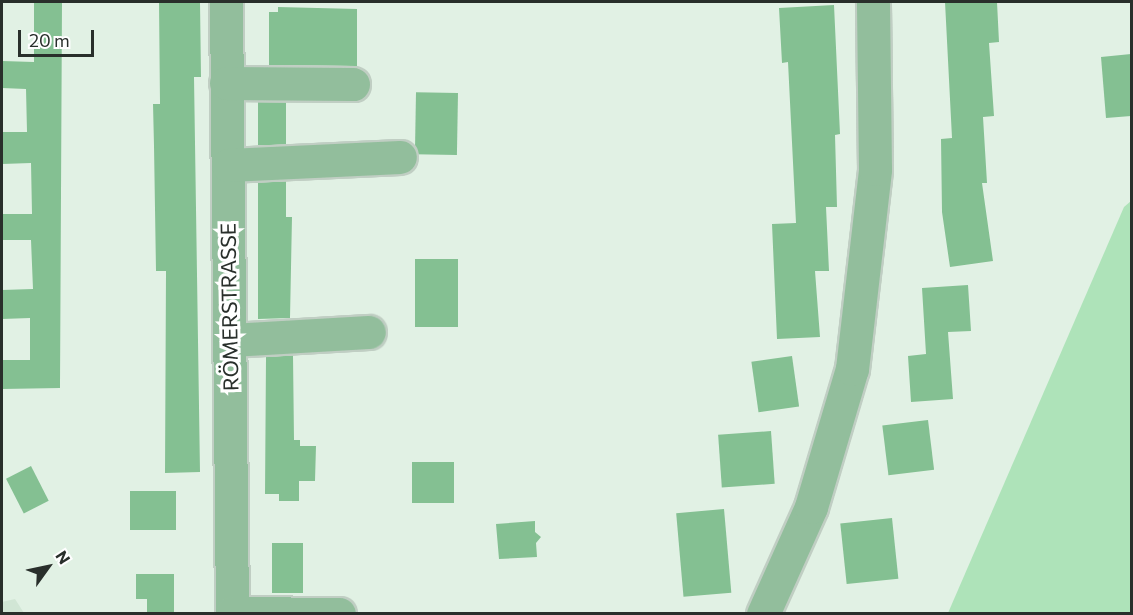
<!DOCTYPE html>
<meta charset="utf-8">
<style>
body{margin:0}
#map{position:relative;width:1133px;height:615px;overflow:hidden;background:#e1f1e4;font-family:Commissioner,sans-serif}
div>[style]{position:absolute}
.built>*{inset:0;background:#d1e6d5}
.green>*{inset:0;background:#aee3b9}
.building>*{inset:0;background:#84c092;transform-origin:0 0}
.roads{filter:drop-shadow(2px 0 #c0cec3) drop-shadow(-2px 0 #c0cec3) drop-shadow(0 2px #c0cec3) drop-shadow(0 -2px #c0cec3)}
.minor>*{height:33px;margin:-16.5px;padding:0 16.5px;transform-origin:16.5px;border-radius:16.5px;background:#92be9c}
span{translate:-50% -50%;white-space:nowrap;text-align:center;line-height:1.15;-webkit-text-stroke:6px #fff;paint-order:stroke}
.street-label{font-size:21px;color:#292f2b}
.frame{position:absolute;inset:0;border:3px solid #292f2b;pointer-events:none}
.north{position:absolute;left:18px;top:537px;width:60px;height:60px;-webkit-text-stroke:4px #fff;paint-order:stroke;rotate:57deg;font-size:16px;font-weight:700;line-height:24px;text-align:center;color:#292f2b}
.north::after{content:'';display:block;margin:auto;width:21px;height:27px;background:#292f2b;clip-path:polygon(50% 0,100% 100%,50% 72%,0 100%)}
.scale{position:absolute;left:18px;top:30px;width:76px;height:27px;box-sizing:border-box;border:3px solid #292f2b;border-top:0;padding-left:8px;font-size:18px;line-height:21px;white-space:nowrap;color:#292f2b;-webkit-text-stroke:4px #fff;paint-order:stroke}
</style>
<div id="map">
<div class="built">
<i style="clip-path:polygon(15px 599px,24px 613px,2px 613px,2px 602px)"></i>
</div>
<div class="green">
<i style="clip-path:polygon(1131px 201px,1131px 613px,948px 613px,1124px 207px)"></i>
</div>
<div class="building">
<i style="clip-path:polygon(34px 2px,62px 2px,60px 388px,2px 389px,2px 360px,30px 360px,30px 318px,2px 319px,2px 290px,33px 289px,31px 240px,2px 240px,2px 214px,32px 214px,31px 163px,2px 164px,2px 132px,27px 132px,26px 89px,2px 88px,2px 61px,34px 62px)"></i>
<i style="clip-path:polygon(159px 2px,200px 2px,201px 77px,194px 77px,200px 472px,165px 473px,166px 271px,156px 271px,154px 146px,153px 104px,160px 104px)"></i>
<i style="clip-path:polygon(945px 2px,997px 2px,999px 42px,989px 43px,994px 116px,983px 117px,987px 183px,982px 183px,993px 261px,950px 267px,942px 212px,941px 139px,952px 138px)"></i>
<i style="clip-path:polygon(834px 5px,840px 134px,835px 135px,837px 207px,826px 207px,829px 271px,815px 271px,820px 337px,777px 339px,772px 224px,796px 223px,788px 62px,782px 63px,779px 8px)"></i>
<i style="clip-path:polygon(278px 7px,357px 9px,357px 66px,269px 65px,269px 12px,278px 12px)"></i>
<i style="clip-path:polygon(1131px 54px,1131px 116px,1106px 118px,1101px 57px)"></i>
<i style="left:458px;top:93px;width:62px;height:42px;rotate:91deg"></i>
<i style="left:258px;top:102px;width:28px;height:43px"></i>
<i style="clip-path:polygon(286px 181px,286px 217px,292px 217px,290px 318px,258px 319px,258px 182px)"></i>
<i style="left:415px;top:259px;width:43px;height:68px"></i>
<i style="clip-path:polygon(968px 285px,971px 331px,948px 332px,953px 399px,911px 402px,908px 356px,926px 354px,922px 288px)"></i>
<i style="clip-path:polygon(293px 355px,294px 440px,300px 440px,300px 446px,316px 446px,315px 481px,299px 481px,299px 501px,279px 501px,279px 494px,265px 494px,266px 357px)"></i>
<i style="left:792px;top:356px;width:51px;height:41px;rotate:82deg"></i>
<i style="left:928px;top:420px;width:50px;height:46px;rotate:83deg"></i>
<i style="left:771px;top:431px;width:53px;height:53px;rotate:86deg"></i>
<i style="left:412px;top:462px;width:42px;height:41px"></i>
<i style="left:31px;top:466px;width:39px;height:28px;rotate:63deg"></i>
<i style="left:130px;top:491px;width:46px;height:39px"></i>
<i style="left:724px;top:509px;width:84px;height:48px;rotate:85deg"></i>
<i style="left:892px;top:518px;width:61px;height:52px;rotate:84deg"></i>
<i style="clip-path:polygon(535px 521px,535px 532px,541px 537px,536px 543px,537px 557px,499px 559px,496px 524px)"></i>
<i style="left:272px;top:543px;width:31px;height:50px"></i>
<i style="clip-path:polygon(136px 574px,174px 574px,174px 614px,147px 614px,147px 599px,136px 599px)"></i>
</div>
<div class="roads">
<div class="minor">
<i style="left:226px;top:2px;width:612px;rotate:89.44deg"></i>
<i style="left:226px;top:83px;width:127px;rotate:0.5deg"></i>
<i style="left:228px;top:165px;width:172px;rotate:-2.7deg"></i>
<i style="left:230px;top:340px;width:139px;rotate:-3.3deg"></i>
<i style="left:232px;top:613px;width:107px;rotate:0.5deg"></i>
<i style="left:763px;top:614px;width:117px;rotate:-65.8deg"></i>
<i style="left:811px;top:507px;width:144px;rotate:-73.5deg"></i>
<i style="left:852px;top:369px;width:201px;rotate:-83.4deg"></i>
<i style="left:875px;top:169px;width:167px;rotate:-90.7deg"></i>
</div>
</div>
<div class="street-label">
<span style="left:229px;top:307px;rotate:-91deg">RÖMERSTRASSE</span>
</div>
<div class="frame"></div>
<div class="north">N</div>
<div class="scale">20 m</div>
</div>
